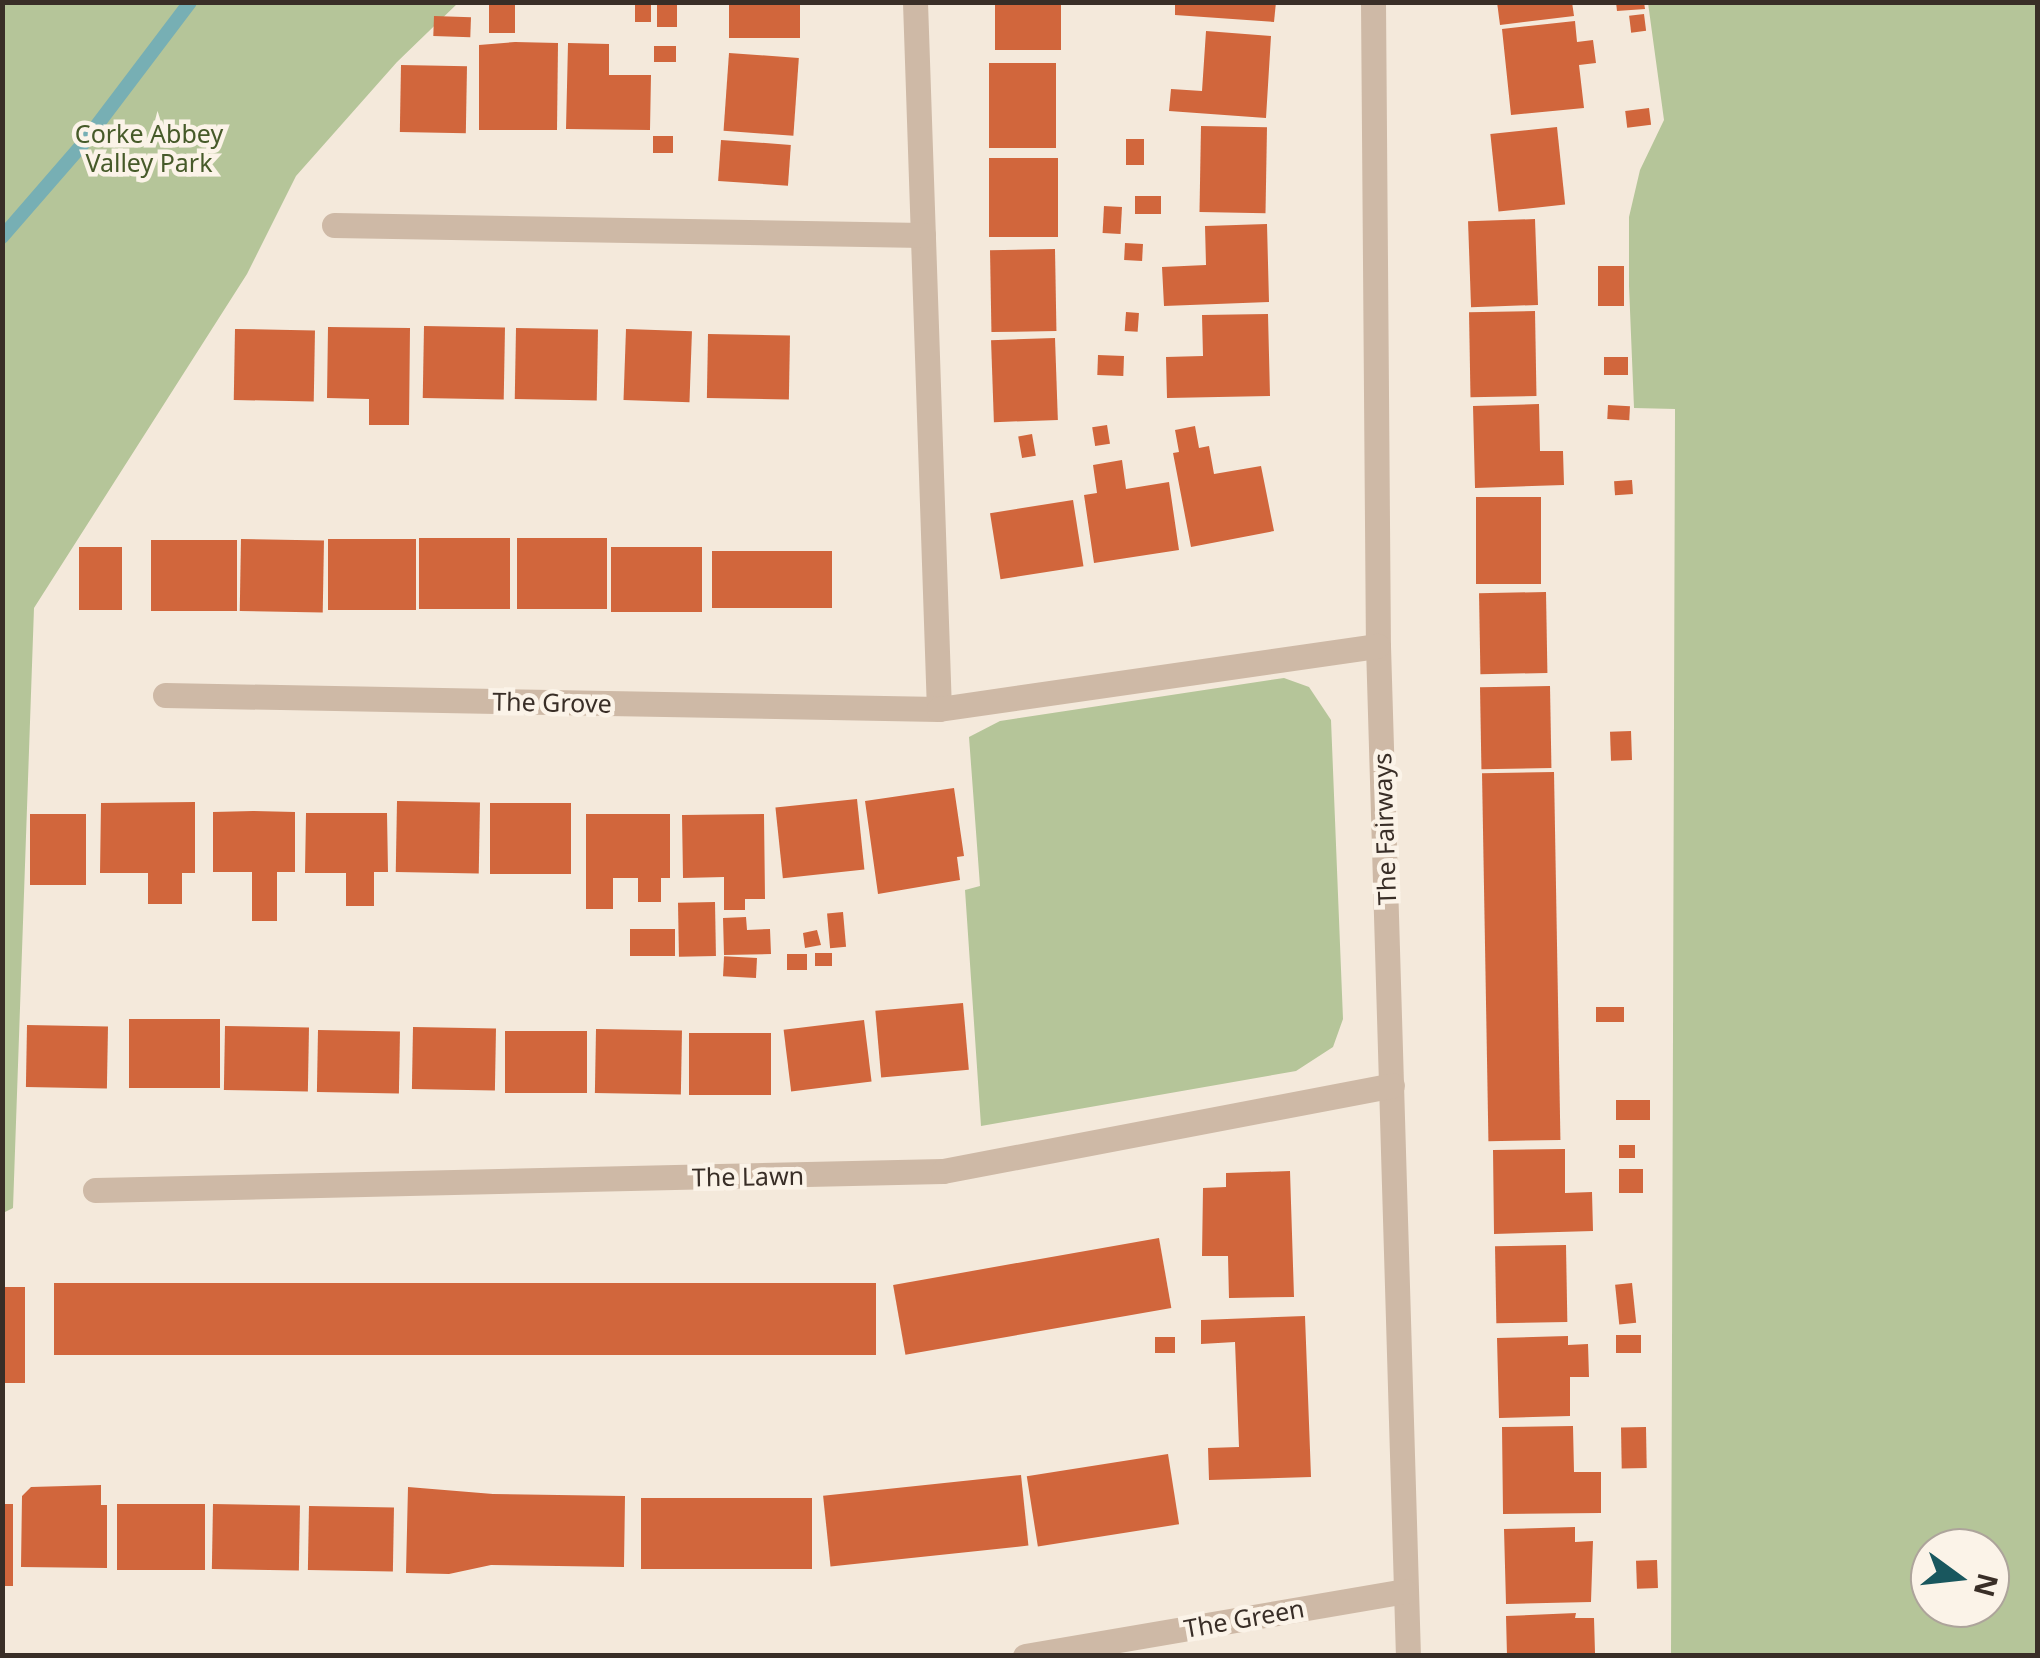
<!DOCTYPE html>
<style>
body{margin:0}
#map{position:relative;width:2040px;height:1658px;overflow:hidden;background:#f4e9db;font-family:"Noto Sans",sans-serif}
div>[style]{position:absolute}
.green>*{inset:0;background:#b5c599}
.stream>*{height:14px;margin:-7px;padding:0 7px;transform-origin:7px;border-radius:7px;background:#77afb4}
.building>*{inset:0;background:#d1663c;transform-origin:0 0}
.street>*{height:25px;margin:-12.5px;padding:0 12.5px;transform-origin:12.5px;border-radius:12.5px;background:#ceb9a6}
span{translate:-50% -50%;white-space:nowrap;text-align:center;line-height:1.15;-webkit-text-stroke:9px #fbf3e8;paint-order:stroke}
.park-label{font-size:25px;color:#465a29}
.street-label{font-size:25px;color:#392e27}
.frame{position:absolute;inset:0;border:5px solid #392e27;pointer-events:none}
.north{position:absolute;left:1910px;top:1528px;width:100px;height:100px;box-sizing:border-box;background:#fbf3e8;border:2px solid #ada49b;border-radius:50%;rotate:105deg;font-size:28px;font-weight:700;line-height:40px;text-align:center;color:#392e27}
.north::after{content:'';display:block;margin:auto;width:35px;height:45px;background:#19575e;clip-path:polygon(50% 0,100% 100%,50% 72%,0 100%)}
</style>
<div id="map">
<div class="green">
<i style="clip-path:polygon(3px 3px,458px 3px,397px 62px,296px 176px,247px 274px,34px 608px,13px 1208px,3px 1213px)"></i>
<i style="clip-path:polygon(evenodd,1648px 3px,2037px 3px,2037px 1655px,1671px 1655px,1675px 409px,1634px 408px,1629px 286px,1629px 217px,1640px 170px,1664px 120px,1648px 3px,1990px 1548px,1990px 1608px,1930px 1608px,1930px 1548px,1990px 1548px)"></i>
<i style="clip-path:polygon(1284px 678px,1309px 687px,1331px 720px,1343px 1019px,1333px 1047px,1296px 1071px,981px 1126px,965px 890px,980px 886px,969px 737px,1000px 721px)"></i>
</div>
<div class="stream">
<i style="left:2px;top:237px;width:122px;rotate:-49deg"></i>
<i style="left:82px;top:145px;width:179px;rotate:-52.9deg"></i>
</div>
<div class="building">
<i style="left:489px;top:2px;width:26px;height:31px"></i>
<i style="left:635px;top:2px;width:16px;height:20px"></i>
<i style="left:657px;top:2px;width:20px;height:25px"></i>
<i style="left:729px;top:2px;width:71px;height:36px"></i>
<i style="left:995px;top:2px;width:66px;height:48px"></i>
<i style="clip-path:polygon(1175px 2px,1276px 2px,1274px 22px,1175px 15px)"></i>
<i style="clip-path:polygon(1497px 2px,1572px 2px,1574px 16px,1500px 25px)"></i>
<i style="clip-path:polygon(1616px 2px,1644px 2px,1645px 9px,1617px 11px)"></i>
<i style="left:1644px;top:14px;width:17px;height:15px;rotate:83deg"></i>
<i style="left:434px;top:16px;width:37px;height:20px;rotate:2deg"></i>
<i style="clip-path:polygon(1575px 21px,1577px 42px,1593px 40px,1596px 63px,1579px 65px,1584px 108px,1511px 115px,1502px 29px)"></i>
<i style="clip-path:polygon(1206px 31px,1271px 36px,1266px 118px,1169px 111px,1171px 89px,1202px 91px)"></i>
<i style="clip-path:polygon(515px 42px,558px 43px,557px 130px,479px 130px,479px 45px)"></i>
<i style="clip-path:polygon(568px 43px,609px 44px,609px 75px,651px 75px,650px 130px,566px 129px)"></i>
<i style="left:654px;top:46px;width:22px;height:16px"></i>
<i style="left:729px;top:53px;width:70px;height:78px;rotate:4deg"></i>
<i style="left:989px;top:63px;width:67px;height:85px"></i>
<i style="left:401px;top:65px;width:66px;height:67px;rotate:1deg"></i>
<i style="left:1649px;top:108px;width:17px;height:24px;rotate:83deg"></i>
<i style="left:1201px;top:126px;width:66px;height:86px;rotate:1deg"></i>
<i style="left:1557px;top:127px;width:78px;height:67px;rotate:84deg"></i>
<i style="left:653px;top:136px;width:20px;height:17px"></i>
<i style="left:1126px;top:139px;width:18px;height:26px"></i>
<i style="left:721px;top:140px;width:70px;height:41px;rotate:4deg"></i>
<i style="left:989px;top:158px;width:69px;height:79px"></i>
<i style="left:1135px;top:196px;width:26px;height:18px"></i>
<i style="left:1104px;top:206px;width:18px;height:27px;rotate:3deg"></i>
<i style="left:1535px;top:219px;width:86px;height:67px;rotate:88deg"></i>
<i style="clip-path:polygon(1267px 224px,1269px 302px,1164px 306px,1162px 267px,1206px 265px,1205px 226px)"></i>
<i style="left:1125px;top:243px;width:18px;height:17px;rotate:3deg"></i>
<i style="left:1055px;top:249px;width:82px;height:65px;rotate:89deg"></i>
<i style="left:1598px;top:266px;width:26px;height:40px"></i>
<i style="left:1535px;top:311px;width:85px;height:66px;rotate:89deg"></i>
<i style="left:1126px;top:312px;width:13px;height:19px;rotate:4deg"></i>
<i style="clip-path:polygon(1268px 314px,1270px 396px,1167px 398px,1166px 357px,1203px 356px,1202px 315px)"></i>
<i style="left:424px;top:326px;width:81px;height:72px;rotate:1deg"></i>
<i style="clip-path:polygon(328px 327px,410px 328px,409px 425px,369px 425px,369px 399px,327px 398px)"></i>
<i style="left:516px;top:328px;width:82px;height:71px;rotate:1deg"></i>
<i style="left:235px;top:329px;width:80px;height:71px;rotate:1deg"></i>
<i style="left:626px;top:329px;width:66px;height:71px;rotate:2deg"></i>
<i style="left:708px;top:334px;width:82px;height:64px;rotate:1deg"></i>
<i style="left:1055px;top:338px;width:82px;height:64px;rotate:88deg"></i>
<i style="left:1098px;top:355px;width:26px;height:20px;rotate:2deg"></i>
<i style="left:1628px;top:357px;width:18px;height:24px;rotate:90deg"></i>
<i style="clip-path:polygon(1539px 404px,1540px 451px,1563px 451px,1564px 485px,1475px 488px,1473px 406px)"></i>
<i style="left:1608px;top:405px;width:22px;height:14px;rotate:3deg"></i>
<i style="left:1107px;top:425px;width:19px;height:15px;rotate:81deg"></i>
<i style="clip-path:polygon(1195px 426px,1199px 448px,1209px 446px,1214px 474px,1261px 466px,1274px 531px,1191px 547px,1173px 453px,1179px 452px,1175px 430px)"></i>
<i style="left:1032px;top:434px;width:22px;height:14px;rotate:80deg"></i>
<i style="clip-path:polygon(1122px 460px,1126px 489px,1169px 482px,1179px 550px,1094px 563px,1084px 495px,1097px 493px,1093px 465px)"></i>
<i style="left:1632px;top:480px;width:14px;height:18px;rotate:86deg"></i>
<i style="left:1476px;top:497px;width:65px;height:87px"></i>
<i style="left:1073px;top:500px;width:67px;height:84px;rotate:81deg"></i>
<i style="left:419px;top:538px;width:91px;height:71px"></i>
<i style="left:517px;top:538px;width:90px;height:71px"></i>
<i style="left:241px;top:539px;width:83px;height:72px;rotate:1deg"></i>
<i style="left:328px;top:539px;width:88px;height:71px"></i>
<i style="left:151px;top:540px;width:86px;height:71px"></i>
<i style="left:79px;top:547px;width:43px;height:63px"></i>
<i style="left:611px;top:547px;width:91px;height:65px"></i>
<i style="left:712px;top:551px;width:120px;height:57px"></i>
<i style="left:1546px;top:592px;width:81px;height:67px;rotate:89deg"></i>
<i style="left:1550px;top:686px;width:82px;height:70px;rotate:89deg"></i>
<i style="left:1631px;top:731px;width:29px;height:21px;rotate:88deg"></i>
<i style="left:1554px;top:772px;width:368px;height:72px;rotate:89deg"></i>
<i style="clip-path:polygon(954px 788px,964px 856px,957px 857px,960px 880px,878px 894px,865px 801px)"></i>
<i style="left:857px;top:799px;width:71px;height:82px;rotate:84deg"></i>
<i style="left:397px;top:801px;width:83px;height:71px;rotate:1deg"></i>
<i style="clip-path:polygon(195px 802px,195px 873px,182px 873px,182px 904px,148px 904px,148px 873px,100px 873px,101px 803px)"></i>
<i style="left:571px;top:803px;width:71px;height:81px;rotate:90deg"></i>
<i style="clip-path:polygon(253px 811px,295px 812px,295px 872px,277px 872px,277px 921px,252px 921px,252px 872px,213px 872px,213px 812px)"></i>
<i style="clip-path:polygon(306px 813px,387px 813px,388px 872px,374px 872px,374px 906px,346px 906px,346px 873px,305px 873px)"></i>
<i style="left:30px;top:814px;width:56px;height:71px"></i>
<i style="clip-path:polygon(586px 814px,670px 814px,670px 878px,661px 878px,661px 902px,638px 902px,638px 878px,613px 878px,613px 909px,586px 909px)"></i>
<i style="clip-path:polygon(764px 814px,765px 899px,745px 899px,745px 910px,724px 910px,724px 877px,683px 878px,682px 815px)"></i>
<i style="left:715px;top:902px;width:54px;height:37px;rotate:89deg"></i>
<i style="left:843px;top:912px;width:35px;height:16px;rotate:85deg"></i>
<i style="clip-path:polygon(746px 917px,747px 930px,770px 929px,771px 954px,724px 955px,723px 918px)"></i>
<i style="left:675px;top:929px;width:27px;height:45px;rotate:90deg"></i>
<i style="clip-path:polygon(817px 930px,821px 945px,805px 948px,803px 933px)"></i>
<i style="left:815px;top:953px;width:17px;height:13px"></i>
<i style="left:787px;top:954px;width:20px;height:16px"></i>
<i style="left:757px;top:958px;width:20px;height:33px;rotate:93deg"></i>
<i style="left:963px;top:1003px;width:67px;height:88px;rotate:85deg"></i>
<i style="left:1624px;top:1007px;width:15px;height:28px;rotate:90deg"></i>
<i style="left:129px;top:1019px;width:91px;height:69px"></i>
<i style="left:864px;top:1020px;width:62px;height:81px;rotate:83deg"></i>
<i style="left:27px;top:1025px;width:81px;height:62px;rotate:1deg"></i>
<i style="left:225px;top:1026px;width:84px;height:64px;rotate:1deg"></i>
<i style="left:413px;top:1027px;width:83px;height:62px;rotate:1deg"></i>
<i style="left:596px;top:1029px;width:86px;height:64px;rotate:1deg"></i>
<i style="left:318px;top:1030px;width:82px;height:62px;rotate:1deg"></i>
<i style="left:505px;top:1031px;width:82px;height:62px"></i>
<i style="left:689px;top:1033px;width:82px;height:62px"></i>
<i style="left:1650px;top:1100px;width:20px;height:34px;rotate:90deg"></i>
<i style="left:1619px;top:1145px;width:16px;height:13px"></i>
<i style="clip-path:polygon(1565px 1149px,1565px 1193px,1592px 1192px,1593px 1231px,1494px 1234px,1493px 1150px)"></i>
<i style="left:1619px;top:1169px;width:24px;height:24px"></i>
<i style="clip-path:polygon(1290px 1171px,1294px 1297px,1229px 1298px,1228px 1256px,1202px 1256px,1203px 1188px,1226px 1187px,1226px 1173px)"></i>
<i style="left:1159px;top:1238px;width:71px;height:270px;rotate:80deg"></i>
<i style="left:1566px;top:1245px;width:77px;height:71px;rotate:89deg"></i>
<i style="left:54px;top:1283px;width:822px;height:72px"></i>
<i style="left:1632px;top:1283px;width:40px;height:17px;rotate:84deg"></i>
<i style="left:2px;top:1287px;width:23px;height:96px"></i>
<i style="clip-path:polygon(1305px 1316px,1311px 1477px,1209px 1480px,1208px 1448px,1239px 1447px,1235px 1342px,1201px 1344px,1201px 1320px)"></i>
<i style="left:1616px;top:1335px;width:25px;height:18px"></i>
<i style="clip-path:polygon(1568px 1336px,1568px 1345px,1588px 1344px,1589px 1377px,1570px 1377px,1570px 1416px,1499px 1418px,1497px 1338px)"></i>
<i style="left:1155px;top:1337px;width:20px;height:16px"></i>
<i style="clip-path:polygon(1573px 1426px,1574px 1472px,1601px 1472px,1601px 1513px,1503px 1514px,1502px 1427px)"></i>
<i style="left:1646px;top:1427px;width:41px;height:25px;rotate:89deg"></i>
<i style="left:1168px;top:1454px;width:71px;height:143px;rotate:81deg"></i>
<i style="left:1021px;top:1475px;width:71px;height:199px;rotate:84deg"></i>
<i style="clip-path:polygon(101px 1485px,101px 1505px,107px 1505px,107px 1568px,21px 1567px,22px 1496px,31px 1487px)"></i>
<i style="clip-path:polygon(408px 1487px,493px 1494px,625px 1496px,624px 1567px,491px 1565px,449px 1574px,406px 1573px)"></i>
<i style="left:641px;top:1498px;width:171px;height:71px"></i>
<i style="left:2px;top:1504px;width:11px;height:82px"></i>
<i style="left:117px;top:1504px;width:88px;height:66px"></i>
<i style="left:213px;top:1504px;width:87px;height:65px;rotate:1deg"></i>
<i style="left:309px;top:1506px;width:85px;height:64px;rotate:1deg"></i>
<i style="clip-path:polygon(1575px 1527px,1575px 1542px,1593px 1541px,1591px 1602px,1506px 1604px,1504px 1529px)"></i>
<i style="left:1657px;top:1560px;width:28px;height:21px;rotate:88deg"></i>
<i style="clip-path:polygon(1576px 1613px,1575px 1618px,1594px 1618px,1595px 1653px,1507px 1656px,1506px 1616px)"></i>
</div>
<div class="street">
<i style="left:915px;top:2px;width:707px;rotate:88.06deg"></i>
<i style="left:1373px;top:2px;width:644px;rotate:89.56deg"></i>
<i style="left:1378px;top:646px;width:1010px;rotate:88.3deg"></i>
<i style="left:334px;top:225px;width:589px;rotate:0.97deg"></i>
<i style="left:165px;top:695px;width:774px;rotate:1.04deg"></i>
<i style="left:939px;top:709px;width:443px;rotate:-8.2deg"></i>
<i style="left:95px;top:1190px;width:848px;rotate:-1.28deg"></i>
<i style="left:943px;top:1171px;width:457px;rotate:-10.8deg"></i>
<i style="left:1025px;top:1656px;width:385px;rotate:-9.7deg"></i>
</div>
<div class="park-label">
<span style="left:149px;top:148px">Corke Abbey<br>Valley Park</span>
</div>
<div class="street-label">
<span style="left:552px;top:702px;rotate:1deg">The Grove</span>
<span style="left:1384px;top:829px;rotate:-92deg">The Fairways</span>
<span style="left:748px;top:1176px;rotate:-1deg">The Lawn</span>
<span style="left:1244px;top:1618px;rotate:-10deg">The Green</span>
</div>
<div class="frame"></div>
<div class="north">N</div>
</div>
